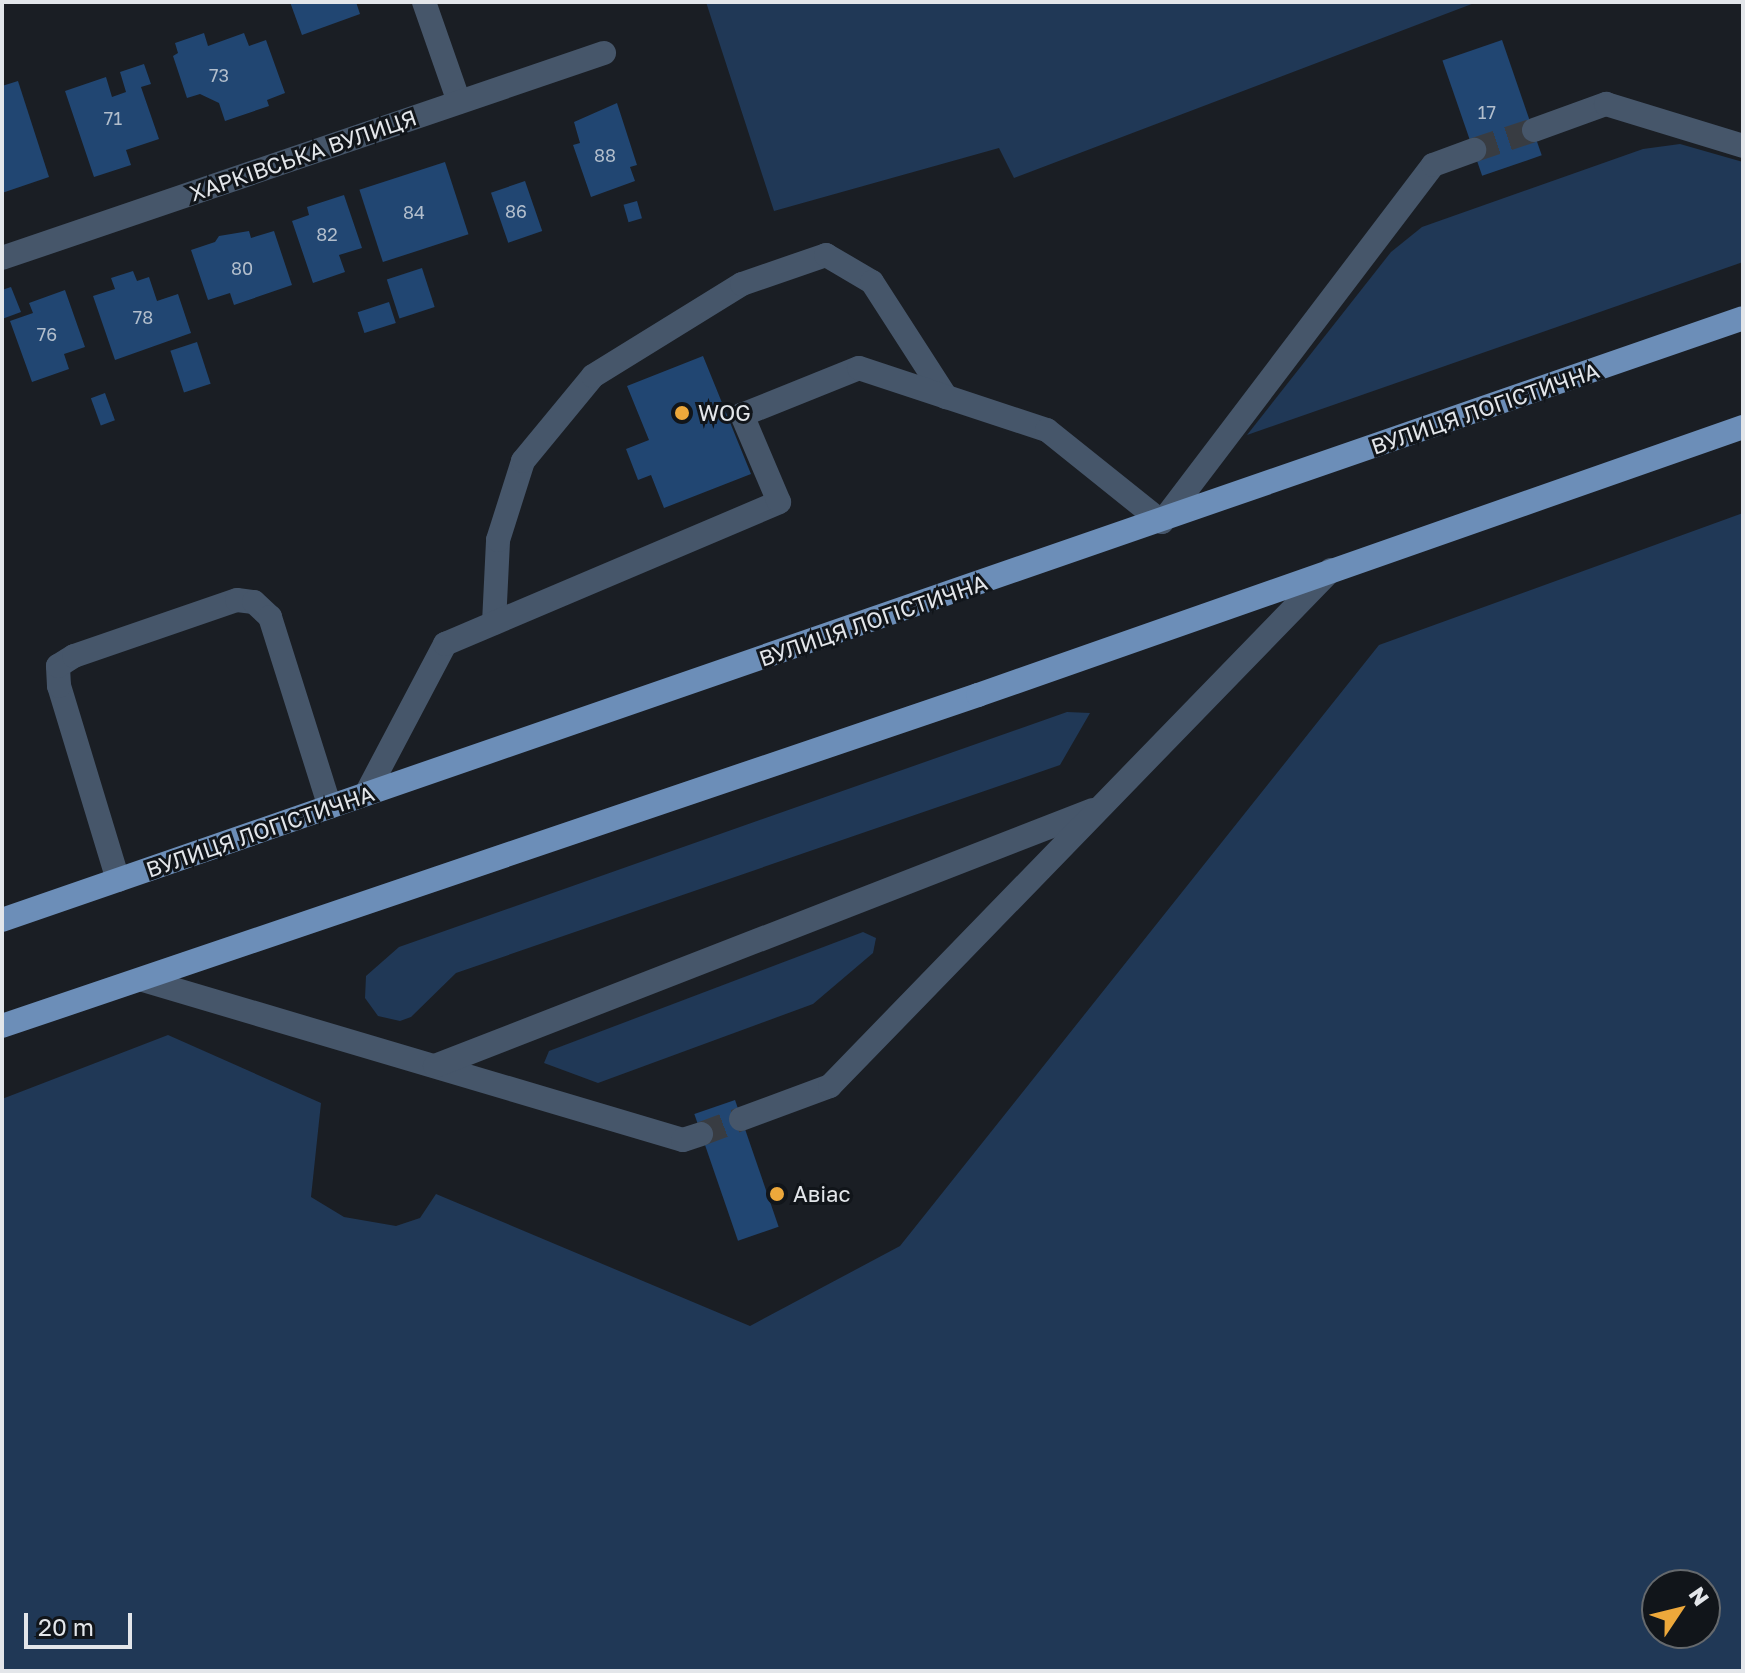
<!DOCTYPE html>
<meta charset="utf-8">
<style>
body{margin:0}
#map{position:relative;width:1745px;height:1673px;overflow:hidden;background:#1a1e24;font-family:"Golos Text",sans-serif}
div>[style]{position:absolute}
.green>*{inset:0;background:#203856}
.building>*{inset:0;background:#214672;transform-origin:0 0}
.minor-tunnel>*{height:24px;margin-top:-12px;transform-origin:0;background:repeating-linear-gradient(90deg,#383c42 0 24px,transparent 0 36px)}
.minor>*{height:24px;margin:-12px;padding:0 12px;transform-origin:12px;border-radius:12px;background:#46566a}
.major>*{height:24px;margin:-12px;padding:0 12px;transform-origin:12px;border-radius:12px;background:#6c8eb8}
.dots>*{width:22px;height:22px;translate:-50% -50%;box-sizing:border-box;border:4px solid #11151a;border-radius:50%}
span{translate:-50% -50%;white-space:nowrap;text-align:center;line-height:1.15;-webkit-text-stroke:6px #11151a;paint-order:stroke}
.number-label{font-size:18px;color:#b2becc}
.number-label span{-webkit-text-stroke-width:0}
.street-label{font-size:22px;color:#e3e6ea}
.poi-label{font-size:22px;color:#e3e6ea}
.left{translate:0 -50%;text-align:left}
.frame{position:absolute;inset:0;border:4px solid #e3e6ea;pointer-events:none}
.north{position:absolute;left:1641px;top:1569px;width:80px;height:80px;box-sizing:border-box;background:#11151a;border:2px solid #65696d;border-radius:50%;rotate:55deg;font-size:22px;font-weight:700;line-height:32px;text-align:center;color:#e3e6ea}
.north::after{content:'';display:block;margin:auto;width:28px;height:36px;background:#eda83b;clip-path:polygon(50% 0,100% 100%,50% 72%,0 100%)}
.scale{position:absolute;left:24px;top:1613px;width:108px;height:36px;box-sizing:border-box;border:4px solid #e3e6ea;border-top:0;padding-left:10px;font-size:24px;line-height:28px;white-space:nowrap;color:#e3e6ea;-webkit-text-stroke:6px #11151a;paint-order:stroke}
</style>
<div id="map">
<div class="green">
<i style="clip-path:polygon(706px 2px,1477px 2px,1014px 178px,999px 148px,774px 211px)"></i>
<i style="clip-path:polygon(1680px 144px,1743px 162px,1743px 262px,1247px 435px,1391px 252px,1422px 227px,1643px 149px)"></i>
<i style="clip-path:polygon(evenodd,1743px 513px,1743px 1671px,2px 1671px,2px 1099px,168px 1035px,321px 1103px,311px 1197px,344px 1217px,396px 1226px,420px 1218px,436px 1194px,750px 1326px,900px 1246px,1379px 645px,1743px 513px,1705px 1585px,1705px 1633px,1657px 1633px,1657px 1585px,1705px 1585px)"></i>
<i style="clip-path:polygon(1067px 712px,1090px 713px,1060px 765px,456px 973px,411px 1017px,400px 1021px,378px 1016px,365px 998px,366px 976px,399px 947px)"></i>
<i style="clip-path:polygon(863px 932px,876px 938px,873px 953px,813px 1004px,598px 1083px,544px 1063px,549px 1051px)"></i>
</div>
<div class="building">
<i style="clip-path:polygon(290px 2px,356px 2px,360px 14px,302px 35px)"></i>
<i style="clip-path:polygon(204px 33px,208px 46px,244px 33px,249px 46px,266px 40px,285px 93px,267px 100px,269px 106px,225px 121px,219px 103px,200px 94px,187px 98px,173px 56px,178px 53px,175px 43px)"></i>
<i style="left:1502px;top:40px;width:122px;height:63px;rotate:71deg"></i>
<i style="clip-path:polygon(144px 64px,151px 84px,141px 87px,159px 139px,126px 150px,131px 165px,94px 177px,65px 91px,106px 77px,112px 97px,126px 92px,120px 72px)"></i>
<i style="clip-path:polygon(18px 81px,49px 177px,2px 193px,2px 86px)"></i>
<i style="clip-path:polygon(617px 103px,637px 165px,630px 167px,635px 181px,591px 197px,573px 145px,580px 143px,574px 122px)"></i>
<i style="left:445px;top:162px;width:76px;height:90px;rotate:72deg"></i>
<i style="left:525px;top:181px;width:53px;height:36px;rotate:71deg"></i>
<i style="clip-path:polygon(344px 195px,362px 248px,339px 255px,345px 272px,313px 283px,292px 221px,309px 215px,307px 207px)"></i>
<i style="left:637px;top:201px;width:18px;height:14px;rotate:74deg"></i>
<i style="clip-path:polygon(249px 231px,251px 238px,274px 231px,292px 285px,234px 305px,230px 293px,208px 300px,191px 250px,215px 242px,219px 236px)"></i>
<i style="left:422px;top:268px;width:41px;height:37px;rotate:72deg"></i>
<i style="clip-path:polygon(133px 271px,137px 281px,149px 277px,157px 301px,178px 294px,191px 333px,115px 360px,93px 296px,115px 289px,111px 278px)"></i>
<i style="clip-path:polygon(11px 287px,21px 312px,2px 319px,2px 290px)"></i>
<i style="clip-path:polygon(65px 290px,85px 347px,64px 354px,69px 369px,32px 382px,10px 321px,33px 313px,29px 303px)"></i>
<i style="left:389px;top:302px;width:22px;height:33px;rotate:72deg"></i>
<i style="left:197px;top:342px;width:44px;height:28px;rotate:72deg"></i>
<i style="clip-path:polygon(703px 356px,751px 474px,664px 508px,651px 475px,638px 480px,626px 449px,649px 440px,627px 386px)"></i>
<i style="left:105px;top:393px;width:29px;height:15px;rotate:70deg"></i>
<i style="left:735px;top:1100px;width:134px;height:43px;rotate:71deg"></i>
</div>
<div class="minor-tunnel">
<i style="left:1474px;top:150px;width:63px;rotate:-18.4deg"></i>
<i style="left:701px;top:1134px;width:43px;rotate:-20.6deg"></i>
</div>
<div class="minor">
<i style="left:424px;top:2px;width:106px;rotate:70.7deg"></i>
<i style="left:1534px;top:130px;width:77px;rotate:-19.9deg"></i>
<i style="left:1606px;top:104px;width:143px;rotate:17deg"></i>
<i style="left:2px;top:258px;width:636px;rotate:-18.81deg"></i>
<i style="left:494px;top:623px;width:83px;rotate:-87.2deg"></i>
<i style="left:498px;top:540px;width:83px;rotate:-72.4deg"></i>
<i style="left:523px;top:461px;width:110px;rotate:-50.5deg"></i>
<i style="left:593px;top:376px;width:175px;rotate:-31.7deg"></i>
<i style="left:742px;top:284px;width:89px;rotate:-19deg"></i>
<i style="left:826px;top:255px;width:53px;rotate:30.4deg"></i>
<i style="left:872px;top:282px;width:137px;rotate:57.2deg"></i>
<i style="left:366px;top:794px;width:170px;rotate:-62.2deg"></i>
<i style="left:445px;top:644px;width:363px;rotate:-23deg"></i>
<i style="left:779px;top:502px;width:95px;rotate:-113deg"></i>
<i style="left:742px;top:415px;width:126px;rotate:-21.9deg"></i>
<i style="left:859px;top:368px;width:198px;rotate:18.3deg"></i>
<i style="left:1047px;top:430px;width:147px;rotate:38.7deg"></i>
<i style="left:1162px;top:522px;width:448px;rotate:-52.8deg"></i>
<i style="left:1433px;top:165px;width:44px;rotate:-20.1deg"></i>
<i style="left:118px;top:880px;width:203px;rotate:-106.9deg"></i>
<i style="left:59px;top:686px;width:20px;rotate:-93deg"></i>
<i style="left:58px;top:666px;width:19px;rotate:-32deg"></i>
<i style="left:74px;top:656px;width:172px;rotate:-19deg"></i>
<i style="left:237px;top:600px;width:17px;rotate:7deg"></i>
<i style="left:254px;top:602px;width:22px;rotate:43deg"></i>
<i style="left:270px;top:617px;width:199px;rotate:72.5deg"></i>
<i style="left:143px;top:980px;width:563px;rotate:16.5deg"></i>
<i style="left:683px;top:1140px;width:19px;rotate:-18deg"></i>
<i style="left:435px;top:1066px;width:706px;rotate:-21.26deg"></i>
<i style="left:741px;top:1119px;width:95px;rotate:-20.3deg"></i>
<i style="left:830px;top:1086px;width:719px;rotate:-45.85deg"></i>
</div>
<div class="major">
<i style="left:2px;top:920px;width:1842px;rotate:-19.07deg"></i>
<i style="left:2px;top:1026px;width:1031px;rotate:-18.73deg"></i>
<i style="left:978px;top:695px;width:811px;rotate:-19.31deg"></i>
</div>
<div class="dots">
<i style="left:682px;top:413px;background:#eda83b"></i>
<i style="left:777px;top:1194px;background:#eda83b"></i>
</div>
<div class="number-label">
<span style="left:219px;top:75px">73</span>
<span style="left:1487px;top:112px">17</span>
<span style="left:113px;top:118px">71</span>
<span style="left:605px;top:155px">88</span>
<span style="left:516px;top:211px">86</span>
<span style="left:414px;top:212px">84</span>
<span style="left:327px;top:234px">82</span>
<span style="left:242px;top:268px">80</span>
<span style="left:143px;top:317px">78</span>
<span style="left:47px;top:334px">76</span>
</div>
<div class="street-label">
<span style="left:303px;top:155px;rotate:-19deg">ХАРКІВСЬКА ВУЛИЦЯ</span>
<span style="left:1485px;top:408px;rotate:-19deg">ВУЛИЦЯ ЛОГІСТИЧНА</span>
<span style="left:873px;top:620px;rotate:-19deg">ВУЛИЦЯ ЛОГІСТИЧНА</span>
<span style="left:260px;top:831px;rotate:-19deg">ВУЛИЦЯ ЛОГІСТИЧНА</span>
</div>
<div class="poi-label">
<span class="left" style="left:698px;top:413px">WOG</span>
<span class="left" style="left:793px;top:1194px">Авіас</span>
</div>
<div class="frame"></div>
<div class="north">N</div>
<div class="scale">20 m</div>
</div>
